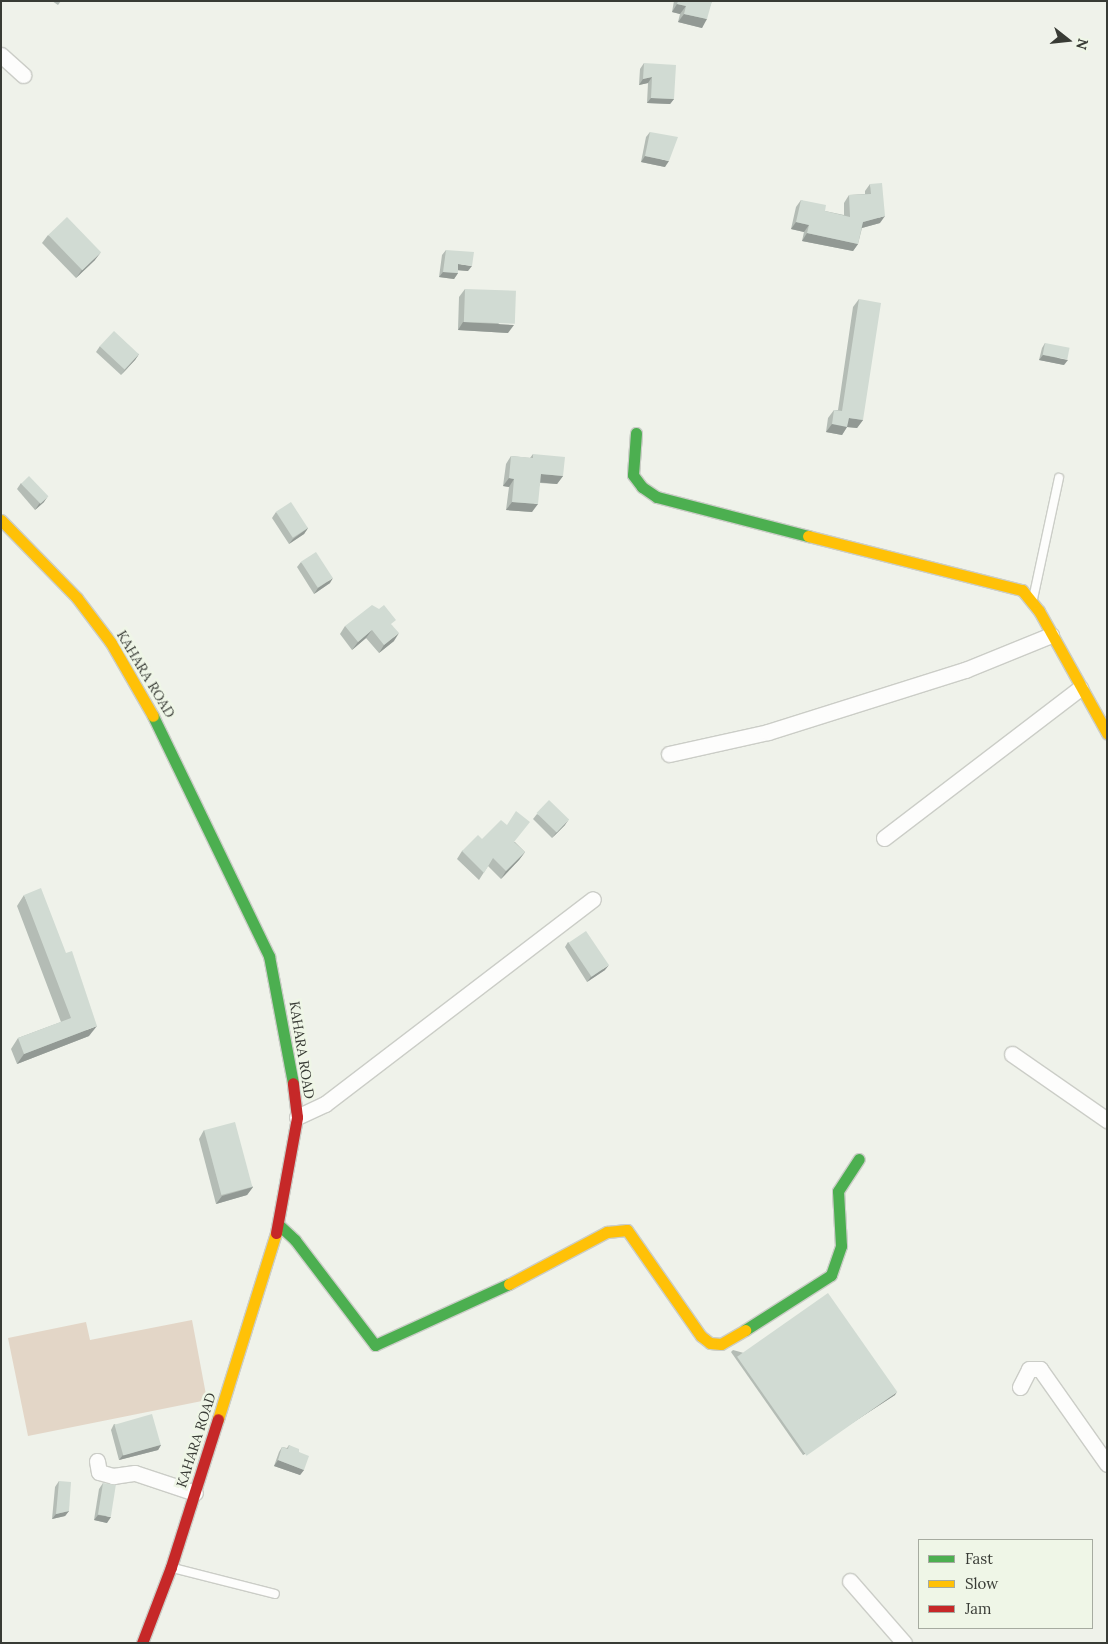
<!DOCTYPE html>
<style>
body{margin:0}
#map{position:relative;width:1108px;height:1644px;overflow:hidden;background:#eff2ea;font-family:Lora,serif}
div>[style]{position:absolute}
.green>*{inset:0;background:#e3d6c7}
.roads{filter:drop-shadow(1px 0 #cbcdc7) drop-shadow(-1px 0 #cbcdc7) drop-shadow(0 1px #cbcdc7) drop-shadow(0 -1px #cbcdc7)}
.lane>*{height:8px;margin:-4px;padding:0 4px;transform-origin:4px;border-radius:4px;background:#fdfdfc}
.street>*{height:15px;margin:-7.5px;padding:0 7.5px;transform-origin:7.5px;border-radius:7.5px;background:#fdfdfc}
.fast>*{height:11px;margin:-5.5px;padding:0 5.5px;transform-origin:5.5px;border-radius:5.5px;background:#4caf50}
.slow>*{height:11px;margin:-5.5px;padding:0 5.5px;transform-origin:5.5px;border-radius:5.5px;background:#ffc107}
.jam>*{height:11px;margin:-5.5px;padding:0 5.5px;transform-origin:5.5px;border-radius:5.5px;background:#c62828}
.wall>*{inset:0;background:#b4bcb5}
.shaded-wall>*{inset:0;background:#929994}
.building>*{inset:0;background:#d1dbd3;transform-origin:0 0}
span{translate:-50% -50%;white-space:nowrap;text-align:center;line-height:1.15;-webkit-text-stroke:5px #eff6e7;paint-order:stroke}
.street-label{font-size:14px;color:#383b35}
.frame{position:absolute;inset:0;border:2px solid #383b35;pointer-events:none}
.legend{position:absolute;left:918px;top:1539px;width:175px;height:90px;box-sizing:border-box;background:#eff6e7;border:1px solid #a6aba0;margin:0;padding:6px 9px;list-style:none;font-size:15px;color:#383b35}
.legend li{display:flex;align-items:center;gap:10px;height:25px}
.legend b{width:25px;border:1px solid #a6aba0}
.north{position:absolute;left:1043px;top:15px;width:50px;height:50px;-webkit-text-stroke:4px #eff6e7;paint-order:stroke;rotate:106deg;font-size:14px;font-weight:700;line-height:20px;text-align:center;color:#383b35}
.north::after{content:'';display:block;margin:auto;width:18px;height:22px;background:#383b35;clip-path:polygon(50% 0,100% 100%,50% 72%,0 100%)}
</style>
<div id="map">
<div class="green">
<i style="clip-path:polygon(192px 1320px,207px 1400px,28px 1436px,8px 1338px,86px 1322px,90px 1340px)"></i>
</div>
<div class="roads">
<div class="lane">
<i style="left:1033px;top:599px;width:124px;rotate:-77.9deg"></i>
<i style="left:173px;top:1568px;width:105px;rotate:14.3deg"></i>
</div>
<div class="street">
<i style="left:1px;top:55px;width:30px;rotate:42deg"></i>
<i style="left:669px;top:754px;width:101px;rotate:-12.5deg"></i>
<i style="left:768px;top:732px;width:207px;rotate:-17.5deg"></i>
<i style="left:965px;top:670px;width:93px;rotate:-22.1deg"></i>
<i style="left:884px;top:838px;width:247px;rotate:-37.4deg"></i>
<i style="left:1012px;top:1054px;width:116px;rotate:34.8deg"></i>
<i style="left:297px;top:1117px;width:31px;rotate:-25deg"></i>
<i style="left:325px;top:1104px;width:337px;rotate:-37.4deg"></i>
<i style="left:1020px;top:1387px;width:20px;rotate:-63deg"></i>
<i style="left:1029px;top:1369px;width:11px"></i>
<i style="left:1040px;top:1369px;width:116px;rotate:54.8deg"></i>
<i style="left:97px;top:1461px;width:11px;rotate:80deg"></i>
<i style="left:99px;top:1472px;width:15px;rotate:16deg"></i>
<i style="left:113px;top:1476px;width:22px;rotate:-8deg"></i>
<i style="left:135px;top:1473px;width:63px;rotate:18.4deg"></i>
<i style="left:850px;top:1581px;width:82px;rotate:48.9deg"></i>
</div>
<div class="fast">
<i style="left:636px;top:433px;width:42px;rotate:94.1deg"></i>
<i style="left:633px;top:475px;width:15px;rotate:53deg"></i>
<i style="left:642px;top:487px;width:18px;rotate:34deg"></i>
<i style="left:657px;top:497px;width:156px;rotate:14.5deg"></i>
<i style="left:153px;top:716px;width:267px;rotate:64.2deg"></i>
<i style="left:269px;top:956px;width:129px;rotate:79.3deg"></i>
<i style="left:279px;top:1225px;width:22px;rotate:43deg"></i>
<i style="left:295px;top:1240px;width:132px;rotate:52.7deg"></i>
<i style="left:375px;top:1345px;width:147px;rotate:-24.5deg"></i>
<i style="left:745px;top:1330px;width:102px;rotate:-32.6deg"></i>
<i style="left:831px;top:1275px;width:31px;rotate:-71deg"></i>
<i style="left:841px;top:1246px;width:55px;rotate:-93.1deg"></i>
<i style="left:838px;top:1191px;width:38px;rotate:-57deg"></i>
</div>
<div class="slow">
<i style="left:1px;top:520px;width:109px;rotate:45.7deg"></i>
<i style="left:77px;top:598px;width:56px;rotate:52.9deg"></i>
<i style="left:111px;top:643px;width:84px;rotate:60.1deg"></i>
<i style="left:808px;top:536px;width:221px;rotate:14.2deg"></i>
<i style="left:1022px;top:590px;width:27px;rotate:51deg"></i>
<i style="left:1039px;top:611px;width:140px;rotate:60.9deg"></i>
<i style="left:509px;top:1284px;width:111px;rotate:-28deg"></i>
<i style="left:607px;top:1232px;width:20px;rotate:-6deg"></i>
<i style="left:627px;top:1230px;width:129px;rotate:55.1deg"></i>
<i style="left:701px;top:1336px;width:11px;rotate:38deg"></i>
<i style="left:710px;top:1343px;width:11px;rotate:5deg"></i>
<i style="left:721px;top:1344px;width:28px;rotate:-30deg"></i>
<i style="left:218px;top:1419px;width:195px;rotate:-72.7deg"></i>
</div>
<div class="jam">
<i style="left:276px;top:1233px;width:118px;rotate:-79.7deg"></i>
<i style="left:297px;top:1117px;width:34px;rotate:-97deg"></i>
<i style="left:142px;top:1643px;width:81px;rotate:-69.1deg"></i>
<i style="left:171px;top:1567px;width:155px;rotate:-72.4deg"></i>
</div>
</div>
<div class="wall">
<i style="clip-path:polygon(52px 1px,61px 1px,58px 5px)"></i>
<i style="clip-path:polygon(674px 1px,712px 1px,702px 28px,678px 22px,680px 14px,672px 12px)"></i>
<i style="clip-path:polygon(644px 63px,674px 99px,670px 104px,647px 103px,648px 83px,639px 85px,640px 69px)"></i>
<i style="clip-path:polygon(650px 132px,665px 167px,641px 162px,646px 137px)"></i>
<i style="clip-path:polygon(870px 184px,880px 223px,862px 228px,858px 244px,853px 251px,802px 241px,804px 232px,791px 229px,796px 207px,801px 200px,825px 211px,844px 215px,844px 203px,849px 195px,865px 194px,865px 191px)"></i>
<i style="clip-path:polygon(48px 235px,95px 260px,76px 278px,42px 243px)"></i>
<i style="clip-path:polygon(446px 250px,468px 271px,458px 270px,458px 273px,454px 279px,439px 277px,442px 255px)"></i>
<i style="clip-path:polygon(465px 289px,508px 333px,458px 330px,459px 297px)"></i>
<i style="clip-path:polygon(859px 299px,863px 420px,857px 428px,847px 427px,842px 435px,826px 432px,828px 418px,834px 410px,838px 410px,853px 307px)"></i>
<i style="clip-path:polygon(1045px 343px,1064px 365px,1039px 360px,1042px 348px)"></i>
<i style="clip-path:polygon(100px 346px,139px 354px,135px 360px,121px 375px,96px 352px)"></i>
<i style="clip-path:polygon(533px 454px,563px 476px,557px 484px,540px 483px,532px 512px,506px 510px,509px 487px,503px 486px,506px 464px,511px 456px,530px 458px)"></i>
<i style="clip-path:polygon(21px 483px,44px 502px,35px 510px,17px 489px)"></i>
<i style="clip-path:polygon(276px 512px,308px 528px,304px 534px,289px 544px,272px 518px)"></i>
<i style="clip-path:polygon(301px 562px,330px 583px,314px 594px,297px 567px)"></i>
<i style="clip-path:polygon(392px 625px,394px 641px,379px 653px,366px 638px,352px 650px,340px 634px,345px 626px)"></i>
<i style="clip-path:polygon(537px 814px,565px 825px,552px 838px,533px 819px)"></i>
<i style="clip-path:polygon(482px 839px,515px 842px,525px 852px,519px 860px,501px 879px,488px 866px,479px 880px,457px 859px,462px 851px)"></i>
<i style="clip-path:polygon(24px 895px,89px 1036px,17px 1064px,11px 1049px,18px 1038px,61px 1022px,17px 906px)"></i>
<i style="clip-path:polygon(568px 942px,605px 970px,587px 982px,565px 947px)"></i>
<i style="clip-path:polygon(204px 1130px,253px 1187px,247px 1195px,216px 1204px,199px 1139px)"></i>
<i style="clip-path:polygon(733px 1350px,895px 1395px,803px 1455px,731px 1352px)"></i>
<i style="clip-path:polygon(114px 1424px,161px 1445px,158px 1450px,119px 1460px,111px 1430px)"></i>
<i style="clip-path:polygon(289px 1445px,299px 1452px,304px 1470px,300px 1475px,274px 1466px,279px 1452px,282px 1447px,287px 1448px)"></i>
<i style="clip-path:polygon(59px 1481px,69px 1511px,65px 1516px,52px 1519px,55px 1487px)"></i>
<i style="clip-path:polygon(103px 1483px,107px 1523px,94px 1520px,99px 1489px)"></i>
</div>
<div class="shaded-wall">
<i style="clip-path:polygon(677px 4px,686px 6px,680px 14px,672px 12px)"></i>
<i style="clip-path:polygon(684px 14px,707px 19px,702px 28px,678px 22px)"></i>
<i style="clip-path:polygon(652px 77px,648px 83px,639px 85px,643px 79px)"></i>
<i style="clip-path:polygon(651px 98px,674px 99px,670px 104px,647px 103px)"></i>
<i style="clip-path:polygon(645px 156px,669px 161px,665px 167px,641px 162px)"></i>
<i style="clip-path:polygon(885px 216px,880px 223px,858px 229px,863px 222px)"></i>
<i style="clip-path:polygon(796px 222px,809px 225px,804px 232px,791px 229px)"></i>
<i style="clip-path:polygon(807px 233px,858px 244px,853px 251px,802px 241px)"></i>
<i style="clip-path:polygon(101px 252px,95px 260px,76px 278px,82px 270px)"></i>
<i style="clip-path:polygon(458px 264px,472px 266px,468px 271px,455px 270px)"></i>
<i style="clip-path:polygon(443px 272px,458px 273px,454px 279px,439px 277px)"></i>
<i style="clip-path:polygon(463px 322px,514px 325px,508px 333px,458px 330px)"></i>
<i style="clip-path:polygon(139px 354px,135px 360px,121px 375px,125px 370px)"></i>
<i style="clip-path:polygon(1043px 355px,1068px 360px,1064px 365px,1039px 360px)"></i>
<i style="clip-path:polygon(849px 418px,863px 420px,857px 428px,847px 427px,842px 435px,826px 432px,832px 424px)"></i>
<i style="clip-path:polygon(541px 474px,563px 476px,557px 484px,536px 482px)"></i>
<i style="clip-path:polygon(509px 478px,514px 479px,509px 487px,503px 486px)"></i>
<i style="clip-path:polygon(48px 496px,44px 502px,35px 510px,39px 504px)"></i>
<i style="clip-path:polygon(512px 502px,538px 504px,532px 512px,506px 510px)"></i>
<i style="clip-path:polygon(308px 528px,304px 534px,289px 544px,293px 539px)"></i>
<i style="clip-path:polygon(333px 578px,330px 583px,314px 594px,318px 588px)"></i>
<i style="clip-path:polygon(372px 630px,366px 638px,352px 650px,358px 642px)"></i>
<i style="clip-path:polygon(399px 633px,394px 641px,379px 653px,384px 645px)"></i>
<i style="clip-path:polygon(569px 819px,565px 825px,552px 838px,556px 833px)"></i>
<i style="clip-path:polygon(525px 852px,519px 860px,501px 879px,506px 871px)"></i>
<i style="clip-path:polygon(609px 965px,605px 970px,587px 982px,591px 977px)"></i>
<i style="clip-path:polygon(97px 1026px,89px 1036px,17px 1064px,24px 1054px)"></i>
<i style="clip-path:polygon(253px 1187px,247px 1195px,216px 1204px,222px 1196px)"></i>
<i style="clip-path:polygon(897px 1392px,895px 1395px,803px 1455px,805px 1453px)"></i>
<i style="clip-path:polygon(161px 1445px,158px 1450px,119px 1460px,123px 1455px)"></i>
<i style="clip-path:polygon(278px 1460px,304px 1470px,300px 1475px,274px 1466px)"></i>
<i style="clip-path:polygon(69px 1511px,65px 1516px,52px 1519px,56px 1514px)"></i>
<i style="clip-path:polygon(98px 1515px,111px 1517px,107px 1523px,94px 1520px)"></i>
</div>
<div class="building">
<i style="clip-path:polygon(678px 1px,712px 1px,707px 19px,684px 14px,686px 6px,677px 4px)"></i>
<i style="clip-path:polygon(644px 63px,676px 65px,674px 99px,651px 98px,652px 77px,643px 79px)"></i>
<i style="clip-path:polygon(650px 132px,678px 137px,669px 161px,645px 156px)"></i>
<i style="clip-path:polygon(882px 183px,885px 216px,863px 222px,858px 244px,807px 233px,809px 225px,796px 222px,801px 200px,826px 205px,825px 211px,850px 217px,849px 195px,871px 194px,870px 184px)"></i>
<i style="left:67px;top:217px;width:49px;height:26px;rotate:46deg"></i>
<i style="clip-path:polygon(446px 250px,474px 252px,472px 266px,458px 264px,458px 273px,443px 272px)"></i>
<i style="left:465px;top:289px;width:51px;height:33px;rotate:2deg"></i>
<i style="clip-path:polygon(859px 299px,881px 303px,863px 420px,849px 418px,847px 427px,832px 424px,834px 410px,842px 411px)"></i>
<i style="left:114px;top:331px;width:34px;height:21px;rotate:43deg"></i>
<i style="left:1045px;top:343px;width:25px;height:12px;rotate:11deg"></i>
<i style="clip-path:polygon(533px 454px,565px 457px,563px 476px,541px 474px,538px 504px,512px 502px,514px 479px,509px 478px,511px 456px,533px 458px)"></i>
<i style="left:29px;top:476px;width:28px;height:11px;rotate:46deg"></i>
<i style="left:291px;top:502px;width:31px;height:18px;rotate:57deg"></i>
<i style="left:316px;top:552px;width:31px;height:18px;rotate:57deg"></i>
<i style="clip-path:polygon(372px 605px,379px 609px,384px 605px,396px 620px,391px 624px,399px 633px,384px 645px,372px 630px,358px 642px,345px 626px)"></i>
<i style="left:549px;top:800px;width:28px;height:18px;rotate:44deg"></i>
<i style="clip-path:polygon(516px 811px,530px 822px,514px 842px,525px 852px,506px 871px,493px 858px,484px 873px,462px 851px,478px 835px,482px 839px,501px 820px,507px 825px)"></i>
<i style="clip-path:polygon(41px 888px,66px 953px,72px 951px,97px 1026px,24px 1054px,18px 1038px,71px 1018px,24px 895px)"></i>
<i style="left:586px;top:931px;width:41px;height:21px;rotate:56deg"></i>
<i style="left:235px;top:1122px;width:67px;height:32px;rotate:75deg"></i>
<i style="left:828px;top:1293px;width:121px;height:111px;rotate:55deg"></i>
<i style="left:152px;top:1414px;width:32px;height:39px;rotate:74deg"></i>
<i style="clip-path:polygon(289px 1445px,299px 1449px,299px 1452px,309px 1456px,304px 1470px,278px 1460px,282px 1447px,288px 1449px)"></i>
<i style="clip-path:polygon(59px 1481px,71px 1482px,69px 1511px,56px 1514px)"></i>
<i style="left:103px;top:1483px;width:13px;height:32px;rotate:9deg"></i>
</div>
<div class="street-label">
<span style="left:146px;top:674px;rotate:59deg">KAHARA ROAD</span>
<span style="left:302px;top:1050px;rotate:81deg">KAHARA ROAD</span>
<span style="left:196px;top:1440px;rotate:-72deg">KAHARA ROAD</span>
</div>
<div class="frame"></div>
<ul class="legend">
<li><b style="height:6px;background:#4caf50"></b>Fast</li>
<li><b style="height:6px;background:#ffc107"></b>Slow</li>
<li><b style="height:6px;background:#c62828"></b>Jam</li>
</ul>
<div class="north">N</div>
</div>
